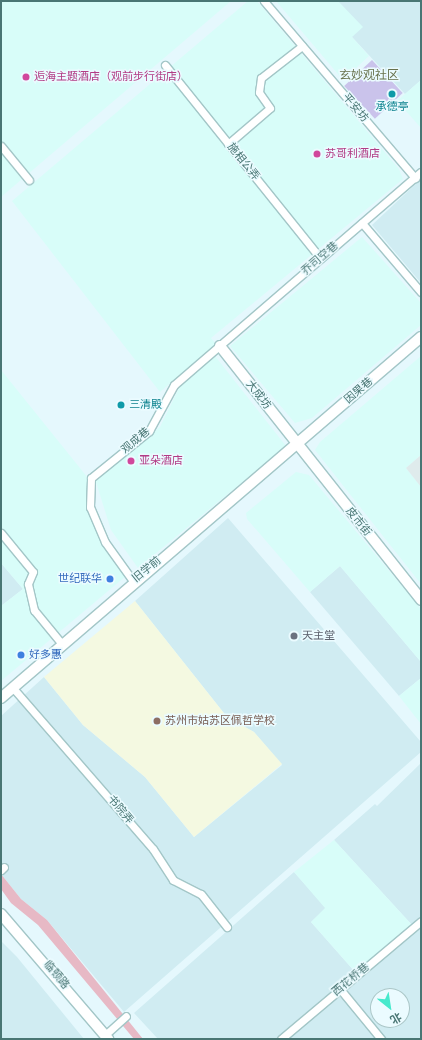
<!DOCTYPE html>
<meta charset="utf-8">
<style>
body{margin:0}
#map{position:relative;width:422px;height:1040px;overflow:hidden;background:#e5f8fd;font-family:Signika,"Noto Sans SC",sans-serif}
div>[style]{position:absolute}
.residential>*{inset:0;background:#d0ecf2}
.commercial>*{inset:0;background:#d8fdf9}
.industrial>*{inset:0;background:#dfebec}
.education>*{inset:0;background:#f4f9e1}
.green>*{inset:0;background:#cac3eb;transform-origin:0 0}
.water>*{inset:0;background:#e7b9c5}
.roads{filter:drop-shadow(1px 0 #a3c6c7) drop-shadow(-1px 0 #a3c6c7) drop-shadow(0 1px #a3c6c7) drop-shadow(0 -1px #a3c6c7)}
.street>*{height:7px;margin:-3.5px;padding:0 3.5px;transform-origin:3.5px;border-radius:3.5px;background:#fff}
.secondary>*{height:10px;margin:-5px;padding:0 5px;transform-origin:5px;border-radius:5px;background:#fff}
.dots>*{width:11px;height:11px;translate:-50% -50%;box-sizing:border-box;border:2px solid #ebfbff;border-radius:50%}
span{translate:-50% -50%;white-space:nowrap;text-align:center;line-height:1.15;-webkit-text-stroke:3px #ebfbff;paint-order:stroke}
.hotel-label{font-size:11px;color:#b23c85}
.left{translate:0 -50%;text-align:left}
.culture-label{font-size:11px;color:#0d838f}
.street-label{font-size:11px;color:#497674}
.shop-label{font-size:11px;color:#366cbe}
.right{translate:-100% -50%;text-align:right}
.worship-label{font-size:11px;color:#5b616d}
.education-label{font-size:11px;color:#785e54}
.neighbourhood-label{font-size:12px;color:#67714c}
.frame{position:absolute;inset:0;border:2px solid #497674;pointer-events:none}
.north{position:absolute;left:370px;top:988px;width:40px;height:40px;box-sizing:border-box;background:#ebfbff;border:1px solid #aac6c7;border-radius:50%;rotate:150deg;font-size:11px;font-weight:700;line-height:16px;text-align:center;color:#497674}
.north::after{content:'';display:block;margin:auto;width:14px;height:18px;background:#47e9cc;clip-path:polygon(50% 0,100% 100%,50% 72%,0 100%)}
</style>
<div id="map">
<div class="residential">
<i style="clip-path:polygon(338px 1px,421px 1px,421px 80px,405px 94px,352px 37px)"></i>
<i style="clip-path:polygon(421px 179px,421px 283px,372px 225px)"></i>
<i style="clip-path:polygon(228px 518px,421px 742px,421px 752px,124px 1012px,47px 920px,21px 899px,1px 874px,1px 716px,44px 677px,83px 725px,145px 777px,194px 837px,282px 765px,254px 732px,227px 717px,135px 601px)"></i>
<i style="clip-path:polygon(1px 563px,23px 589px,1px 606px)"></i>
<i style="clip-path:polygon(340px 566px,421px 662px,421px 678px,399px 696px,310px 592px)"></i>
<i style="clip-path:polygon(421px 763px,421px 917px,412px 925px,334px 840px,375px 804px,377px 806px)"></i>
<i style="clip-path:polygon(294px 872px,326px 908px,311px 922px,356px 973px,277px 1039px,158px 1039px,134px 1013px)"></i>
<i style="clip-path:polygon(evenodd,421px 928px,421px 1039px,288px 1039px,415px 933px,421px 928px,378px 996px,402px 996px,402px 1020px,378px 1020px,378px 996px)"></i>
<i style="clip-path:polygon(1px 941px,17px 957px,84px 1039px,1px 1039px)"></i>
</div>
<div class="commercial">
<i style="clip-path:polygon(1px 1px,231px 1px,1px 197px)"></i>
<i style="clip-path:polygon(248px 1px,257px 1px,399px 169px,403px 179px,211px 338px,216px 344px,160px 392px,12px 201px)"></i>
<i style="clip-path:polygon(276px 1px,338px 1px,363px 27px,352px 37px,369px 56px,343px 80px)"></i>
<i style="clip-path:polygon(421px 80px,421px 128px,397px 101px)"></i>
<i style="clip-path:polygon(362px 237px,421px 303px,421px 325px,312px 418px,295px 423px,230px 346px)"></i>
<i style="clip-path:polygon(215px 356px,286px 446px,138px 568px,111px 530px,95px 479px,160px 427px,181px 384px)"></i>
<i style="clip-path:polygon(421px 356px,421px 455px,406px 468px,421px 487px,421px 584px,315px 450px,320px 442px)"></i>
<i style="clip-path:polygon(1px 370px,88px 478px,91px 512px,126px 576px,1px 681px,1px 606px,23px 589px,1px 563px)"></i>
<i style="clip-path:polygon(296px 472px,309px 475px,421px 609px,421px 662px,340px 566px,310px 592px,247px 519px,246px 513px)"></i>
<i style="clip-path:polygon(421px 678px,421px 724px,399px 696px)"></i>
<i style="clip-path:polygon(334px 840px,412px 925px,356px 973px,311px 922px,325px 908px,294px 872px)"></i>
</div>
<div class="industrial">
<i style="clip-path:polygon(421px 455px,421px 487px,406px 468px)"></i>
</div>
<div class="education">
<i style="clip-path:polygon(135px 601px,227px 717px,254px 732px,282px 764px,194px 837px,145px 777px,83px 725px,44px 677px)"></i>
</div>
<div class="green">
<i style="left:372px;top:60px;width:45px;height:38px;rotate:47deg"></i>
</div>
<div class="water">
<i style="clip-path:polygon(1px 874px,21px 899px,47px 920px,143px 1039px,134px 1039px,38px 925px,11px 903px,1px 889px)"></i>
</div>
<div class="roads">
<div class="street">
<i style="left:264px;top:1px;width:233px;rotate:49.5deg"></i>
<i style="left:165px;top:65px;width:248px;rotate:51.2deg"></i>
<i style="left:228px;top:144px;width:55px;rotate:-40.6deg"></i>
<i style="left:270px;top:108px;width:19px;rotate:-125deg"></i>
<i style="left:259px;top:92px;width:14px;rotate:-82deg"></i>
<i style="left:261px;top:78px;width:52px;rotate:-38deg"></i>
<i style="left:1px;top:146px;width:44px;rotate:50.5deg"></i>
<i style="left:362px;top:223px;width:91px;rotate:49.5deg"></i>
<i style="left:1px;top:533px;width:50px;rotate:50.6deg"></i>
<i style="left:33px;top:572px;width:13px;rotate:113deg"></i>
<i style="left:28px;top:584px;width:27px;rotate:77deg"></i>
<i style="left:34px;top:610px;width:44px;rotate:50.5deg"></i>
<i style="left:133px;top:581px;width:48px;rotate:-125.7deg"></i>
<i style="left:105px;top:542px;width:38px;rotate:-113deg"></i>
<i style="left:90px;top:507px;width:29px;rotate:-88deg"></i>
<i style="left:91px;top:478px;width:75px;rotate:-39deg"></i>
<i style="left:149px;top:431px;width:52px;rotate:-61.5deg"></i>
<i style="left:174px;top:385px;width:326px;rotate:-40.8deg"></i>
<i style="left:13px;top:688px;width:213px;rotate:49deg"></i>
<i style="left:153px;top:849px;width:37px;rotate:57deg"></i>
<i style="left:173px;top:880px;width:31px;rotate:27deg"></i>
<i style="left:201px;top:894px;width:42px;rotate:51.8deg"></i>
<i style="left:1px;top:870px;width:4px;rotate:-45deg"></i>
<i style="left:340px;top:989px;width:65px;rotate:50.6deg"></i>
<i style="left:105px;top:1035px;width:28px;rotate:-42deg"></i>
<i style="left:281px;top:1039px;width:183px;rotate:-40.1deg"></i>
</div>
<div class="secondary">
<i style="left:220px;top:346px;width:324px;rotate:51.6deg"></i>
<i style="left:1px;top:698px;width:554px;rotate:-40.68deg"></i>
<i style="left:1px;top:914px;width:165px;rotate:49.4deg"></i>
</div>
</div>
<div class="dots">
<i style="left:26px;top:77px;background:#d1479c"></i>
<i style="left:392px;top:94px;background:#0f9aa8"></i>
<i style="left:317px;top:154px;background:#d1479c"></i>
<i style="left:121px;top:405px;background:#0f9aa8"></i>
<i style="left:131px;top:461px;background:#d1479c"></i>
<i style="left:110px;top:579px;background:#3f7fe0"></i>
<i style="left:294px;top:636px;background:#6b7280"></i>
<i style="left:21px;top:655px;background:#3f7fe0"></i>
<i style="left:157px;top:721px;background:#8d6e63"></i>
</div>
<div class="hotel-label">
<span class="left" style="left:34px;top:77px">逅海主题酒店（观前步行街店）</span>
<span class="left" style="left:325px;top:154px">苏哥利酒店</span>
<span class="left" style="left:139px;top:461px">亚朵酒店</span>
</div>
<div class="culture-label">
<span style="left:392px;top:107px">承德亭</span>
<span class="left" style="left:129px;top:405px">三清殿</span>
</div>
<div class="street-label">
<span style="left:355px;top:108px;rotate:50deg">平安坊</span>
<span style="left:243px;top:162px;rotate:51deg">施相公弄</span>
<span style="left:320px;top:259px;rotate:-41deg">乔司空巷</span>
<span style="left:359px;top:391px;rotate:-41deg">因果巷</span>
<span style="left:258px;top:395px;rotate:52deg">大成坊</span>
<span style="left:136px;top:441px;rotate:-40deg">观成巷</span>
<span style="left:358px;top:522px;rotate:51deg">皮市街</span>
<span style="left:147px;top:570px;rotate:-39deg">旧学前</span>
<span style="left:120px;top:810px;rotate:50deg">书院弄</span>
<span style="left:56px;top:975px;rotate:50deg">临顿路</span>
<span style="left:351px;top:980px;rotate:-40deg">西花桥巷</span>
</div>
<div class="shop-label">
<span class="right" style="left:102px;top:579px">世纪联华</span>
<span class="left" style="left:29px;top:655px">好多惠</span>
</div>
<div class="worship-label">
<span class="left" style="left:302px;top:636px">天主堂</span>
</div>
<div class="education-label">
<span class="left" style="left:165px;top:721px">苏州市姑苏区佩哲学校</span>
</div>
<div class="neighbourhood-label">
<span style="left:369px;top:76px">玄妙观社区</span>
</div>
<div class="frame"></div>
<div class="north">北</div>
</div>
